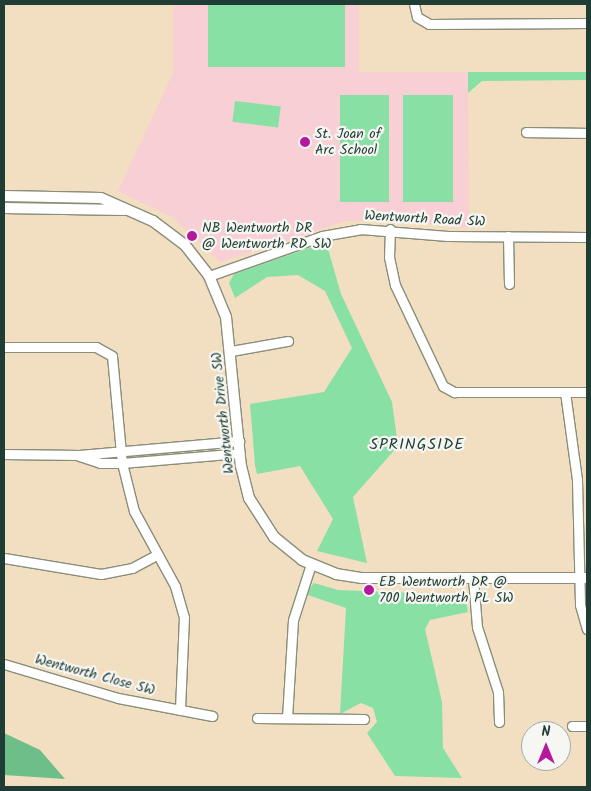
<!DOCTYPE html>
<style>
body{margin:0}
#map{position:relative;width:591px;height:791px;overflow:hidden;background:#f2dec0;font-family:Kalam,sans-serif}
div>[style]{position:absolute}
.built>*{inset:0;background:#f7cfd5}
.green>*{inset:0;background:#89e0a4;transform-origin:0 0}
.forest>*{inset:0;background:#6ebe8a}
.roads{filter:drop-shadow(1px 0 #888e7a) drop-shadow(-1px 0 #888e7a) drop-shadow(0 1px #888e7a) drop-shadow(0 -1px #888e7a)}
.minor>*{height:9px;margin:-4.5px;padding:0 4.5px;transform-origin:4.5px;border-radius:4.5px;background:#fff}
.tertiary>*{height:10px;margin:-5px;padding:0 5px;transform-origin:5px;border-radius:5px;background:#fff}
.dots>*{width:14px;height:14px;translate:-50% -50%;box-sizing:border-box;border:2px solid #f6f6f2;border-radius:50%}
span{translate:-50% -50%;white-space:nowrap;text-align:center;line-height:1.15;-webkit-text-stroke:4.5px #f6f6f2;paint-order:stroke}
.poi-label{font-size:14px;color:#1f3d34}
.left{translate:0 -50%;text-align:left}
.street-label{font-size:14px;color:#1f3d34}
.quarter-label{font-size:16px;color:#1f3d34;letter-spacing:1px}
.frame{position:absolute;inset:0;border:5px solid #1f3d34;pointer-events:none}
.north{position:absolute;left:521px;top:721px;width:50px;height:50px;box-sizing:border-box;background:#f6f6f2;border:1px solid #a0aca6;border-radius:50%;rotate:0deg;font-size:14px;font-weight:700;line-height:20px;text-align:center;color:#1f3d34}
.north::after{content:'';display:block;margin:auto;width:18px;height:22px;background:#b5179e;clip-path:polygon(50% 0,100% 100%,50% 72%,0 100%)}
</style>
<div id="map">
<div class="built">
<i style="clip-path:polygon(173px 4px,359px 4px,359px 72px,468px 72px,469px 228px,386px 220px,346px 221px,220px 262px,172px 217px,118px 191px,173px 73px)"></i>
</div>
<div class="green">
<i style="left:208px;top:4px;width:137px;height:63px"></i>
<i style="clip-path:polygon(468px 72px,587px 72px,587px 80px,482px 81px,468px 93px)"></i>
<i style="left:340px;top:95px;width:49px;height:107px"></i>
<i style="left:403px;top:95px;width:50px;height:107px"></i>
<i style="left:235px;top:101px;width:46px;height:21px;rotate:7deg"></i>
<i style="clip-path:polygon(326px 242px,341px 294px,392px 402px,398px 446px,353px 497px,367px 563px,317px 551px,333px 519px,300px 466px,257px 474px,255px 465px,250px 404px,324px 392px,352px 348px,325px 291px,298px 275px,267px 277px,235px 298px,229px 283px,234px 274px)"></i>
<i style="clip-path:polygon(314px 583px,338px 590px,465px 595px,468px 612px,430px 620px,425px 629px,442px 702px,443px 748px,462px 778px,395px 776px,367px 733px,377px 722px,373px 708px,361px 703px,340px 714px,346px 608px,305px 594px)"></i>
</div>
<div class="forest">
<i style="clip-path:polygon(4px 733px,40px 750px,65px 779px,4px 775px)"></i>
</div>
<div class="roads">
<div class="minor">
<i style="left:414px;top:4px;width:13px;rotate:77deg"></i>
<i style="left:417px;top:17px;width:14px;rotate:30deg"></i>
<i style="left:429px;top:24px;width:158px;rotate:-0.4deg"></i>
<i style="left:526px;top:132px;width:61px;rotate:0.9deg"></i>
<i style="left:390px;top:229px;width:28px;rotate:92deg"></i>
<i style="left:389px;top:257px;width:29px;rotate:78deg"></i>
<i style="left:395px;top:285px;width:112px;rotate:64.6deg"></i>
<i style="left:443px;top:386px;width:13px;rotate:29deg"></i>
<i style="left:454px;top:392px;width:133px"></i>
<i style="left:508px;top:236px;width:48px;rotate:88.8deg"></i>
<i style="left:209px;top:276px;width:120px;rotate:-19.5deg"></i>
<i style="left:322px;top:236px;width:39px;rotate:-10deg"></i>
<i style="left:360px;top:229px;width:88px;rotate:4.5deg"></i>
<i style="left:448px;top:236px;width:139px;rotate:0.4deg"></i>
<i style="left:4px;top:347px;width:92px"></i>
<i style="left:96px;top:347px;width:18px;rotate:29deg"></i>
<i style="left:112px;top:356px;width:107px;rotate:84.7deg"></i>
<i style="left:122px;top:463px;width:49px;rotate:76deg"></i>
<i style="left:134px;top:511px;width:85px;rotate:61.3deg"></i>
<i style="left:175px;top:586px;width:32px;rotate:74deg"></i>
<i style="left:184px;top:617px;width:93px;rotate:92.5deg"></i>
<i style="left:231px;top:351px;width:58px;rotate:-10deg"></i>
<i style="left:565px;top:392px;width:89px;rotate:82.2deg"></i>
<i style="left:577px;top:480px;width:125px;rotate:88.6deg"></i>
<i style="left:580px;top:605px;width:25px;rotate:74deg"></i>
<i style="left:4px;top:454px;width:75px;rotate:0.8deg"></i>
<i style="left:79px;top:455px;width:161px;rotate:-5deg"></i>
<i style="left:79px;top:456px;width:22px;rotate:18deg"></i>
<i style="left:100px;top:463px;width:22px"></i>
<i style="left:122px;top:463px;width:118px;rotate:-4.8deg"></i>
<i style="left:4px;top:558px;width:98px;rotate:9.4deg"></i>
<i style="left:101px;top:574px;width:32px;rotate:-11deg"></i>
<i style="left:132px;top:568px;width:26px;rotate:-28deg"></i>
<i style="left:473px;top:578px;width:49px;rotate:85.3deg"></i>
<i style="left:477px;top:627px;width:68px;rotate:72.1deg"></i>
<i style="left:498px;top:692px;width:30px;rotate:88deg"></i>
<i style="left:4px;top:664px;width:119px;rotate:16.6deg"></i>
<i style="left:118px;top:698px;width:96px;rotate:10.8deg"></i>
<i style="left:257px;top:718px;width:107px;rotate:0.5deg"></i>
<i style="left:287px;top:718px;width:98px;rotate:-86.5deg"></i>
<i style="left:293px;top:620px;width:59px;rotate:-72.2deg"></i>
<i style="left:572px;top:726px;width:15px"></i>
</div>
<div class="tertiary">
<i style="left:4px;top:196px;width:97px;rotate:1.2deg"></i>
<i style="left:101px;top:198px;width:57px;rotate:23.9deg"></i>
<i style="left:153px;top:221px;width:40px;rotate:37deg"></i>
<i style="left:185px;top:245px;width:39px;rotate:52deg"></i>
<i style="left:209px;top:276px;width:44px;rotate:67.5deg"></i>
<i style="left:226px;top:317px;width:150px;rotate:84.3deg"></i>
<i style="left:241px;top:466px;width:33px;rotate:76deg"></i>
<i style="left:249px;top:498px;width:46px;rotate:57.3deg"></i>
<i style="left:274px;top:537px;width:36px;rotate:39deg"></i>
<i style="left:302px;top:560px;width:37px;rotate:22deg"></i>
<i style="left:336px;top:574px;width:25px;rotate:9deg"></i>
<i style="left:361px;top:578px;width:226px"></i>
<i style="left:4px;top:208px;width:121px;rotate:0.9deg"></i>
</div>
</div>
<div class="dots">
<i style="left:305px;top:142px;background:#b5179e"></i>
<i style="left:192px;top:236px;background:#b5179e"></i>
<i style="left:369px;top:590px;background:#b5179e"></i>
</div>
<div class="poi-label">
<span class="left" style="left:315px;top:142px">St. Joan of<br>Arc School</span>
<span class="left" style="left:202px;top:236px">NB Wentworth DR<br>@ Wentworth RD SW</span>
<span class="left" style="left:379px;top:590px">EB Wentworth DR @<br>700 Wentworth PL SW</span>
</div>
<div class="street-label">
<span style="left:425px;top:219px;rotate:3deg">Wentworth Road SW</span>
<span style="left:223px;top:413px;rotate:-96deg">Wentworth Drive SW</span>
<span style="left:95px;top:675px;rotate:15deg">Wentworth Close SW</span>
</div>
<div class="quarter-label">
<span style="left:417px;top:445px">SPRINGSIDE</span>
</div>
<div class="frame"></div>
<div class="north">N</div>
</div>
